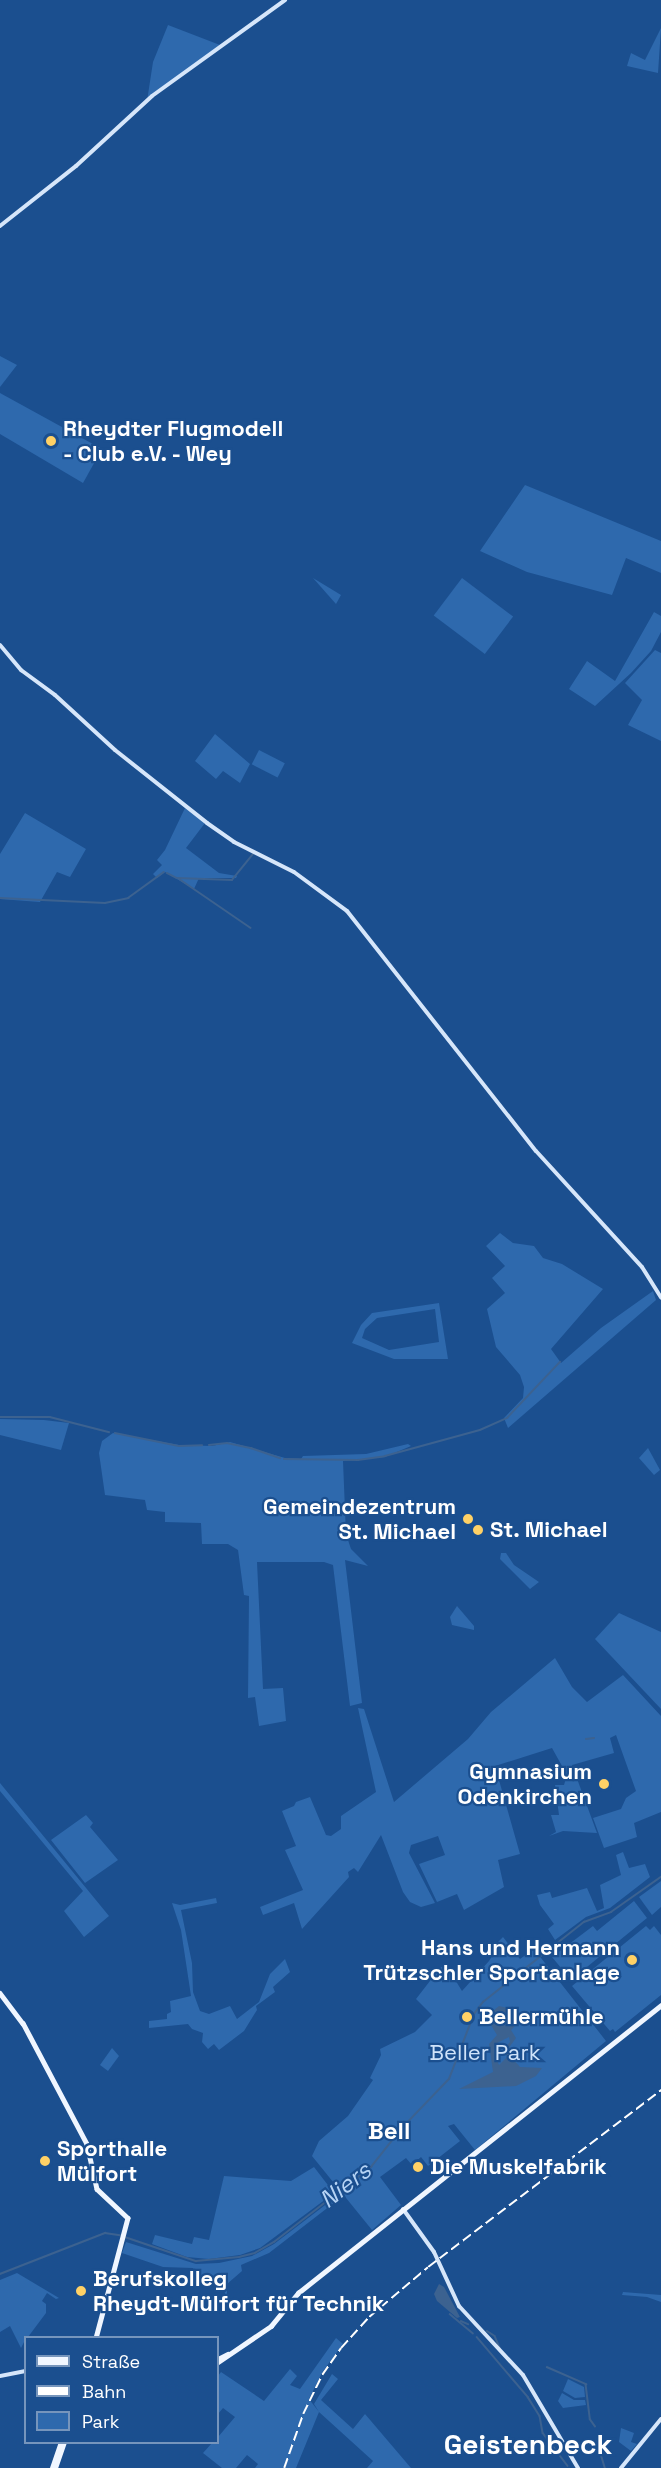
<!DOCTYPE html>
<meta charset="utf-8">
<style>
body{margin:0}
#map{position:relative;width:661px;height:2468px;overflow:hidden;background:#1b4f8f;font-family:"Space Grotesk",sans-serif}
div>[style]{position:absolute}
.green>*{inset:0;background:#2e69ad;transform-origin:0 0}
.water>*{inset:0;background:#3c6290}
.stream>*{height:1.5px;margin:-0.75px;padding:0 0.75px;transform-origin:0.75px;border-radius:0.75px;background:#3c6290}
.secondary>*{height:4px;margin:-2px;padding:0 2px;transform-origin:2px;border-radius:2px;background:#d6e6fa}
.primary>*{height:4.5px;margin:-2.25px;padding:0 2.25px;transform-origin:2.25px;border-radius:2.25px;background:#f0f6ff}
.rail>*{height:1.5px;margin-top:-0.75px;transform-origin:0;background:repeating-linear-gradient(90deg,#fff 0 10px,transparent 0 14.5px)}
.dots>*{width:16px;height:16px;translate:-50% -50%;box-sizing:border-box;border:3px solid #1b4f8f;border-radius:50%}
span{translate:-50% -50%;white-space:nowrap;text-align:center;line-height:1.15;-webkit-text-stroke:4.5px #1b4f8f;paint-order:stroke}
.poi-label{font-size:22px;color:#fff;font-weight:700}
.left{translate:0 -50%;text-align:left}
.right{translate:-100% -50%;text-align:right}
.park-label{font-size:22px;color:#cfe3fa}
.neighbourhood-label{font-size:24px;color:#fff;font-weight:700}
.water-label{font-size:24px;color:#b5d3f5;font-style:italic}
.district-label{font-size:28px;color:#fff;font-weight:700}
.legend{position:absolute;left:24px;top:2336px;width:195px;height:108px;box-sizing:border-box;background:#1b4f8f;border:2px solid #7695bc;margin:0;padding:8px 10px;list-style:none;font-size:18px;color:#fff}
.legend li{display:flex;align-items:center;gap:12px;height:30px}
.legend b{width:30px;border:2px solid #7695bc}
</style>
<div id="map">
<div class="green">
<i style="clip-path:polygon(168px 25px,220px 45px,147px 101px,153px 62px)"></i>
<i style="clip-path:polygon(661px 28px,658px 73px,627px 66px,631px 53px,645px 60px)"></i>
<i style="clip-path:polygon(0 356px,17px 365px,0 387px)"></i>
<i style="clip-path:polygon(0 393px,102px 449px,83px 483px,0 434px)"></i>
<i style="clip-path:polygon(525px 485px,661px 541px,661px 573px,626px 558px,612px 595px,527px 572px,480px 551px)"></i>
<i style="clip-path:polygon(313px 578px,341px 595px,336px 604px)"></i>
<i style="left:462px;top:578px;width:64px;height:47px;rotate:37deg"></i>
<i style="clip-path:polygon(654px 612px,661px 616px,661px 632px,651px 651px,631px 673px,595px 706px,569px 689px,587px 661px,615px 681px)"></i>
<i style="clip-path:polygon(655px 650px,661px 653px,661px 741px,628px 725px,642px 700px,625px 683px)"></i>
<i style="clip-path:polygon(215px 734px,250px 764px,240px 783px,223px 771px,216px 779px,195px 761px)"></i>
<i style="left:259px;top:750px;width:29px;height:16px;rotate:27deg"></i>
<i style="clip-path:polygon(185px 808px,205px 823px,186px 848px,219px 873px,237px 876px,236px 878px,199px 878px,194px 889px,165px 872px,157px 878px,153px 874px,162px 865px,157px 860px,165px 850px)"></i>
<i style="clip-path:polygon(25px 813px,86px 849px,70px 877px,57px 872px,40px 902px,0 899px,0 854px)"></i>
<i style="clip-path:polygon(500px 1233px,513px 1243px,534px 1246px,543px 1258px,562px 1264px,603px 1289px,551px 1349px,561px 1363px,601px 1328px,653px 1291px,656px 1300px,508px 1428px,504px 1418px,523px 1398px,524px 1387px,520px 1375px,496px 1347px,487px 1309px,505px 1293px,492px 1278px,505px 1266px,486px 1246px)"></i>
<i style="clip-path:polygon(evenodd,439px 1303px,448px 1359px,394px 1359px,352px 1343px,361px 1325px,372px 1313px,439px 1303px,435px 1309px,439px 1342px,389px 1350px,362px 1338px,365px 1329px,377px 1318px,435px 1309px)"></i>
<i style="clip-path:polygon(0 1419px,44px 1420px,69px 1423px,61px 1450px,0 1435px)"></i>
<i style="clip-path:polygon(113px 1433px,179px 1445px,212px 1446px,230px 1442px,285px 1458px,301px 1459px,303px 1456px,366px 1454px,408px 1444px,411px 1446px,385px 1457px,343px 1461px,346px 1534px,351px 1549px,368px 1566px,345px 1560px,362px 1703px,350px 1706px,333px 1565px,324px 1562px,257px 1562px,263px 1689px,283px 1688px,286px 1721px,259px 1726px,255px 1697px,248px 1698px,249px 1596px,244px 1595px,238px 1550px,228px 1544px,202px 1544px,201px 1523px,165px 1522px,165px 1512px,147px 1510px,145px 1500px,105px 1495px,99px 1453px,102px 1441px)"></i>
<i style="clip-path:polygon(648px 1448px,660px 1470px,654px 1475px,639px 1458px)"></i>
<i style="clip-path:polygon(501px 1553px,506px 1553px,514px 1565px,539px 1582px,530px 1589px,500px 1559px)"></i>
<i style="clip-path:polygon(457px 1606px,474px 1626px,474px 1630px,452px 1625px,450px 1617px)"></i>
<i style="clip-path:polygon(619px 1613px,661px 1632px,661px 1709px,595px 1639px)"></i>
<i style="clip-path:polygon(555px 1658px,572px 1687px,587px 1702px,623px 1675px,661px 1716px,661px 1812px,634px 1823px,637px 1837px,604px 1848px,593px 1818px,621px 1809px,626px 1798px,636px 1791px,616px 1735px,610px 1738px,614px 1753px,572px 1765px,597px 1833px,563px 1831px,549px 1836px,556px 1832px,551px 1815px,559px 1815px,555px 1785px,564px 1785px,567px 1775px,552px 1748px,495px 1766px,520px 1854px,498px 1860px,504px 1887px,464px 1910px,457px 1894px,437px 1902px,419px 1864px,445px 1855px,438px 1836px,411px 1845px,409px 1853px,435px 1903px,421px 1907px,410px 1902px,403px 1892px,381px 1835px,358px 1872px,354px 1868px,348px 1872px,349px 1877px,302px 1929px,294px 1903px,263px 1915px,260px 1907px,303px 1890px,285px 1850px,296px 1846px,282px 1811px,294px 1806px,296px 1802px,310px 1797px,326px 1835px,331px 1836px,341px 1829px,341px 1816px,376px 1792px,358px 1708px,364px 1709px,394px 1802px,468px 1739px,491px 1712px)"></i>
<i style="clip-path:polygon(0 1783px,109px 1916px,84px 1937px,64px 1911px,83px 1891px,0 1791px)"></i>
<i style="clip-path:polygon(86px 1815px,93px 1823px,90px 1827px,118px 1860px,85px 1883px,51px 1840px)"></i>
<i style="clip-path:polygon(623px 1852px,629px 1868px,645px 1864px,650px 1877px,610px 1908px,586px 1917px,555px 1940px,548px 1929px,554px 1924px,540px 1905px,537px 1895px,550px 1892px,552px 1898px,587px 1888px,597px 1911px,604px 1908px,600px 1885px,621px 1875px,616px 1855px)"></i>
<i style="clip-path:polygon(661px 1881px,661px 1907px,652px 1915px,639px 1897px)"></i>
<i style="clip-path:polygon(216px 1898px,217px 1903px,181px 1910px,192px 1963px,193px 1992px,200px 2011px,209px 2014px,230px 2006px,237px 2019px,259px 2002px,270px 1974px,285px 1959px,290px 1972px,273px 1987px,275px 1992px,256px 2006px,257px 2010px,244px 2031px,219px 2050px,214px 2044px,208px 2049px,202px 2042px,203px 2033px,192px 2029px,188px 2024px,149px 2028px,149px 2021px,167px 2019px,167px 2014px,171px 2012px,170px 2001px,191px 1996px,181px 1930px,172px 1903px,180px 1905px)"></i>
<i style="clip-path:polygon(634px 1901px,647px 1918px,571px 1980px,552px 1957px,593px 1926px,597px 1931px)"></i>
<i style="clip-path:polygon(646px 1926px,650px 1930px,654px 1926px,661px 1935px,661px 1995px,615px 2032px,613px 2029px,610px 2031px,572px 1986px)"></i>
<i style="clip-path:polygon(503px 1937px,520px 1959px,534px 1949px,606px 2041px,475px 2150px,454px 2124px,448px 2126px,460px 2141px,428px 2166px,421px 2157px,412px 2165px,406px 2158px,380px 2177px,401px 2205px,372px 2230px,312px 2156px,319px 2141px,348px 2116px,373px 2080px,370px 2078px,381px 2055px,380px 2049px,415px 2032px,432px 2015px,416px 1999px,440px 1968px,446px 1965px,462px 1991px,489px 1961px,497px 1948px,496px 1944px)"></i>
<i style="clip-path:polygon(112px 2048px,119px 2056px,108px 2071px,100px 2065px)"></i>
<i style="clip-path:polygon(314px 2167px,334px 2193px,260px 2248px,240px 2255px,209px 2259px,187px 2257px,152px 2244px,155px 2235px,192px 2244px,194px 2237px,209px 2240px,224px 2176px,291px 2181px)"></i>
<i style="clip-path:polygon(337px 2196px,339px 2199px,269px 2253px,241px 2265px,242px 2271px,227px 2284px,227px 2294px,225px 2294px,224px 2287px,197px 2274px,193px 2268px,163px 2267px,122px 2253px,126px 2242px,196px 2264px,219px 2263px,252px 2256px,274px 2244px)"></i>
<i style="clip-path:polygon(17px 2273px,59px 2298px,56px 2299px,47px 2293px,42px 2301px,46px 2304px,46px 2313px,28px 2337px,26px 2338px,21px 2348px,10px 2326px,0 2332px,0 2280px)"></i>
<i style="clip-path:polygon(623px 2292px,661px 2295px,661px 2302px,647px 2297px,622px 2295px)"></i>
<i style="clip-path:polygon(336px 2338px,343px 2344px,323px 2371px,309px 2399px,319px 2412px,314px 2404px,332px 2374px,338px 2379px,321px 2400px,353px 2429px,365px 2414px,411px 2468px,367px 2468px,373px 2461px,319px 2412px,296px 2468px,255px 2468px,258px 2464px,247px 2455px,236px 2468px,222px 2468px,203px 2453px,212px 2443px,218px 2442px,218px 2437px,235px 2417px,223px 2408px,218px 2414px,218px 2376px,221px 2372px,264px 2401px,290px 2369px,297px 2376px,290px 2385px,300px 2389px)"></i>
<i style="clip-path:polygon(568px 2379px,584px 2387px,585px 2397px,575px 2398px,563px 2391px)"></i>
<i style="clip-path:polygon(562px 2393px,574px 2400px,585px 2400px,586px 2405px,563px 2408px,558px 2401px)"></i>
<i style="clip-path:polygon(621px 2428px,634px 2433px,631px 2442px,637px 2444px,631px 2451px,619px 2442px)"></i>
</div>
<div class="water">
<i style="clip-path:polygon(evenodd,499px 2006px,516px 2010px,523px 2017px,521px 2024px,517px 2024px,511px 2030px,516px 2038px,508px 2049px,513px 2059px,520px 2067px,542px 2068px,536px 2076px,516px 2086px,459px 2089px,493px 2072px,489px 2044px,497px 2035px,488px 2020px,493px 2011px,499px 2006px,509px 2037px,510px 2042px,504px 2049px,507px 2057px,499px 2065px,495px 2055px,497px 2043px,509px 2037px)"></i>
<i style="clip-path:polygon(439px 2284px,444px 2287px,460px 2317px,457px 2318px,437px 2301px,434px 2294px)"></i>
</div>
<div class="stream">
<i style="left:167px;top:873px;width:11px;rotate:27deg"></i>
<i style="left:177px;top:878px;width:55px;rotate:2.1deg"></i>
<i style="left:232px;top:880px;width:33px;rotate:-51deg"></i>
<i style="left:178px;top:878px;width:88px;rotate:34.4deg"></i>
<i style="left:0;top:898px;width:105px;rotate:2.7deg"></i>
<i style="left:105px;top:903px;width:24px;rotate:-12deg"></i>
<i style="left:128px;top:898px;width:44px;rotate:-35.8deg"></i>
<i style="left:0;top:1417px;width:50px"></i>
<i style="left:50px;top:1417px;width:61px;rotate:14.3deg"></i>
<i style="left:115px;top:1433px;width:65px;rotate:11.5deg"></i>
<i style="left:179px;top:1446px;width:23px;rotate:-2deg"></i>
<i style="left:209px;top:1445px;width:18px;rotate:-6deg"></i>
<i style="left:227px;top:1443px;width:25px;rotate:12deg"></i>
<i style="left:251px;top:1448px;width:31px;rotate:19deg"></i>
<i style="left:284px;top:1459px;width:74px;rotate:0.8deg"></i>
<i style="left:358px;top:1460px;width:27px;rotate:-8deg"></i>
<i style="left:385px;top:1456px;width:98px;rotate:-15.3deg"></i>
<i style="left:480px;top:1430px;width:30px;rotate:-24deg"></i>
<i style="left:507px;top:1418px;width:77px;rotate:-46.6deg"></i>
<i style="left:586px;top:1739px;width:8px;rotate:-7deg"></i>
<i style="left:125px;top:2237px;width:75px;rotate:18.7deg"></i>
<i style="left:196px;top:2261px;width:43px;rotate:-5.3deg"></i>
<i style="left:239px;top:2257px;width:16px;rotate:-14deg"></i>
<i style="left:255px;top:2253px;width:22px;rotate:-30deg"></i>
<i style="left:274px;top:2242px;width:123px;rotate:-37.7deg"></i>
<i style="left:371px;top:2167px;width:50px;rotate:-51.5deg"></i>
<i style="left:402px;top:2128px;width:68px;rotate:-46.2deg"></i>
<i style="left:449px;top:2079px;width:70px;rotate:-69deg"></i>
<i style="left:474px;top:2014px;width:15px;rotate:-53deg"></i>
<i style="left:483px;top:2002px;width:129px;rotate:-38.4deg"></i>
<i style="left:584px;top:1922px;width:29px;rotate:-20deg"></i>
<i style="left:611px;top:1912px;width:61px;rotate:-35deg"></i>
<i style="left:0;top:2274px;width:113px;rotate:-21.3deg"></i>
<i style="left:105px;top:2233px;width:15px;rotate:8deg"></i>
<i style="left:450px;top:2314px;width:30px;rotate:40deg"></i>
<i style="left:461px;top:2321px;width:8px;rotate:23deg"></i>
<i style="left:487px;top:2331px;width:9px;rotate:32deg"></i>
<i style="left:495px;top:2336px;width:13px;rotate:67deg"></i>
<i style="left:477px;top:2337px;width:79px;rotate:49.6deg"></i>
<i style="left:528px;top:2397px;width:22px;rotate:58deg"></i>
<i style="left:540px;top:2416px;width:17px;rotate:80deg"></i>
<i style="left:543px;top:2433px;width:41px;rotate:52.9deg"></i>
<i style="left:547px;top:2367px;width:43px;rotate:23.6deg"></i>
<i style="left:586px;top:2384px;width:35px;rotate:83deg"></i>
<i style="left:590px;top:2419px;width:9px;rotate:54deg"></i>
<i style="left:597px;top:2441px;width:28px;rotate:73deg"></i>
</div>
<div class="secondary">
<i style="left:0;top:226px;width:97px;rotate:-38.3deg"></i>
<i style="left:76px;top:166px;width:103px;rotate:-42.6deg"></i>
<i style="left:152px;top:96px;width:164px;rotate:-35.8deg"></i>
<i style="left:0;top:645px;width:33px;rotate:50deg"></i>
<i style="left:21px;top:670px;width:42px;rotate:36.3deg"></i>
<i style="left:55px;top:695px;width:81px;rotate:42.5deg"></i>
<i style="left:115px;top:750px;width:117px;rotate:38.4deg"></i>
<i style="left:207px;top:823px;width:33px;rotate:35deg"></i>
<i style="left:234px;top:842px;width:67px;rotate:26.6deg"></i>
<i style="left:294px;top:872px;width:66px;rotate:36.3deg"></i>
<i style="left:347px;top:911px;width:305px;rotate:51.8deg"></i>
<i style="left:536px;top:1151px;width:157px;rotate:47.6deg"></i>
<i style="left:642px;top:1267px;width:36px;rotate:58deg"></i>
<i style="left:403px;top:2209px;width:53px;rotate:54.2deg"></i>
<i style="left:434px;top:2252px;width:60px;rotate:65.2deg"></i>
<i style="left:459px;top:2306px;width:94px;rotate:47.2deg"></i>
<i style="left:523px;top:2375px;width:108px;rotate:59.4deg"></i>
<i style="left:0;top:2376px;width:26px;rotate:-11deg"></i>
<i style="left:621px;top:2468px;width:63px;rotate:-50.8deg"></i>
</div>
<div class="primary">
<i style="left:0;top:1993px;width:38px;rotate:53deg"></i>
<i style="left:23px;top:2023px;width:137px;rotate:62.1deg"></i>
<i style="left:87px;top:2144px;width:46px;rotate:77.5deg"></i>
<i style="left:97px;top:2189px;width:42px;rotate:43.1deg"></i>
<i style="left:128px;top:2218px;width:124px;rotate:104.9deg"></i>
<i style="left:218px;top:2359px;width:11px;rotate:-27deg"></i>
<i style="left:218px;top:2362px;width:64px;rotate:-34.2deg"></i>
<i style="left:271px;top:2326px;width:43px;rotate:-50.7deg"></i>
<i style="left:298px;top:2293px;width:463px;rotate:-38.4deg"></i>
<i style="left:52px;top:2468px;width:28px;rotate:-71deg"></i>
<i style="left:55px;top:2468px;width:28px;rotate:-71deg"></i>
</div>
<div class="rail">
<i style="left:284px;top:2468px;width:57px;rotate:-70.6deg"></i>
<i style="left:303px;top:2414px;width:43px;rotate:-64deg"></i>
<i style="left:322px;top:2375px;width:33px;rotate:-55deg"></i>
<i style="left:341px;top:2348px;width:42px;rotate:-47.9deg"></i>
<i style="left:369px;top:2317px;width:77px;rotate:-40.3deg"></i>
<i style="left:428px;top:2267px;width:293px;rotate:-37.2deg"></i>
</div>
<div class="dots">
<i style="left:51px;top:441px;background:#ffd166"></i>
<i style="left:468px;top:1519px;background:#ffd166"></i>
<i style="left:478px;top:1530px;background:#ffd166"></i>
<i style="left:604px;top:1784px;background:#ffd166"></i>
<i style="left:632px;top:1960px;background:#ffd166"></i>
<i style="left:467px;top:2017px;background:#ffd166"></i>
<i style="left:45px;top:2161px;background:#ffd166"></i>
<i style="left:418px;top:2167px;background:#ffd166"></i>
<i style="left:81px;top:2291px;background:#ffd166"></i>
</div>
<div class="poi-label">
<span class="left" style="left:63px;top:441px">Rheydter Flugmodell<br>- Club e.V. - Wey</span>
<span class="right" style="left:456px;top:1519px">Gemeindezentrum<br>St. Michael</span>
<span class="left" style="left:490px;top:1530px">St. Michael</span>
<span class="right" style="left:592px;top:1784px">Gymnasium<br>Odenkirchen</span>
<span class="right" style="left:620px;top:1960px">Hans und Hermann<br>Trützschler Sportanlage</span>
<span class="left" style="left:479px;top:2017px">Bellermühle</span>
<span class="left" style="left:57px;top:2161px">Sporthalle<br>Mülfort</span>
<span class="left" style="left:430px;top:2167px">Die Muskelfabrik</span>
<span class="left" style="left:93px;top:2291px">Berufskolleg<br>Rheydt-Mülfort für Technik</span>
</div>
<div class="park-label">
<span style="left:485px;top:2053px">Beller Park</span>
</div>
<div class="neighbourhood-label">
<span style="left:389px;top:2131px">Bell</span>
</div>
<div class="water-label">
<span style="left:345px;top:2185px;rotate:-38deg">Niers</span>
</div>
<div class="district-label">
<span style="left:528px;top:2444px">Geistenbeck</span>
</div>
<ul class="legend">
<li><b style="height:8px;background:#f0f6ff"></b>Straße</li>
<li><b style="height:8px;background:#fff"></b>Bahn</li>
<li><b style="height:16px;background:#2e69ad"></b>Park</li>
</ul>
</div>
